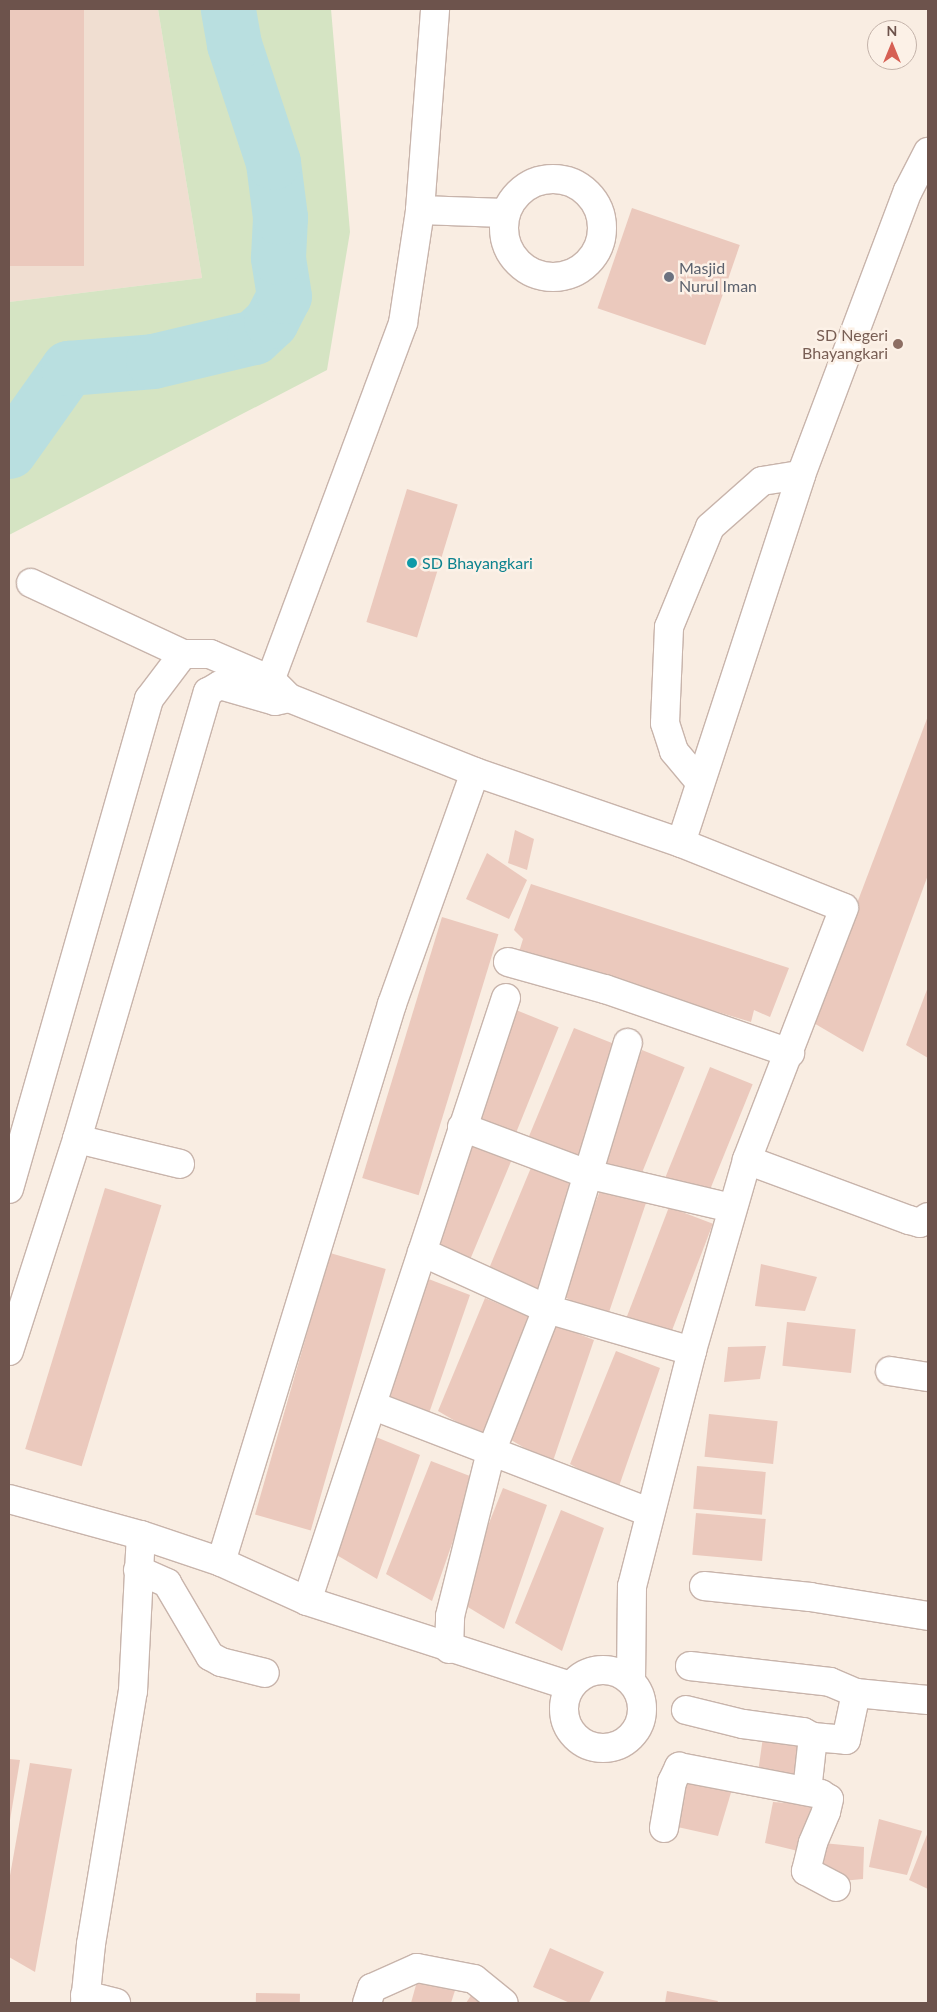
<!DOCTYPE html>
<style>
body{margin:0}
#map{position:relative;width:937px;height:2012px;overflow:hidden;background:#f9ede2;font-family:Lato,sans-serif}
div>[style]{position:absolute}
.residential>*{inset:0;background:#f0ded1}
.green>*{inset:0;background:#d5e4c3}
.river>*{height:55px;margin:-27.5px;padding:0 27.5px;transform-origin:27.5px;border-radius:27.5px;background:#b9dfe0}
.building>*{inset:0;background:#ebc9bd;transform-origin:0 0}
.roads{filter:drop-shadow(1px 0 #c8b4ab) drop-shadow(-1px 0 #c8b4ab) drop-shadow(0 1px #c8b4ab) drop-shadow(0 -1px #c8b4ab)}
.minor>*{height:28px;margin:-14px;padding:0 14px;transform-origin:14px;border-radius:14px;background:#fff}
.minor>.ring{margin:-14px;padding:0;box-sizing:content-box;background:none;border:28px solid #fff;border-radius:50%}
.dots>*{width:14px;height:14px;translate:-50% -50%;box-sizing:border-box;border:2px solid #fcf1e7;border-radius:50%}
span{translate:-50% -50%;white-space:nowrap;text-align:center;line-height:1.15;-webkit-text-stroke:5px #fcf1e7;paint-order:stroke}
.worship-label{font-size:16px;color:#5b616d}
.left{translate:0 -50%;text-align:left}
.education-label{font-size:16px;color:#785e54}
.right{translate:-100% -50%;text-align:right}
.culture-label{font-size:16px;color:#0d838f}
.frame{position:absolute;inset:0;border:10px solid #6d534c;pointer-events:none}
.north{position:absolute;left:867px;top:20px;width:50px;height:50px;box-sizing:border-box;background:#fcf1e7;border:1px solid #c3b2a9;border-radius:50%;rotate:0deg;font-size:14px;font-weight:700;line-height:20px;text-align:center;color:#6d534c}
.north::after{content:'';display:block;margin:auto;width:18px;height:22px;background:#d66054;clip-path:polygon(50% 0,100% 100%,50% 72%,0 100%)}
</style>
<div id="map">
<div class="residential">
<i style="clip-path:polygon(9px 9px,158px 9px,202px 278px,9px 302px)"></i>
</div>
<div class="green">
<i style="clip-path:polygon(158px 9px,331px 9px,350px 232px,327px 370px,9px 535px,9px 302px,202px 278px)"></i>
</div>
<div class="river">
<i style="left:9px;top:451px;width:102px;rotate:-54.6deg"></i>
<i style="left:68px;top:368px;width:85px;rotate:-4.7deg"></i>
<i style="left:153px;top:361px;width:104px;rotate:-13.4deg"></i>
<i style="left:254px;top:337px;width:23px;rotate:-43deg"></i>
<i style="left:271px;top:321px;width:28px;rotate:-63deg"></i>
<i style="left:284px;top:296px;width:39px;rotate:-99deg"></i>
<i style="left:278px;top:257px;width:40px;rotate:-87.1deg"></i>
<i style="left:280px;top:217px;width:55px;rotate:-97.3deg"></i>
<i style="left:273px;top:162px;width:124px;rotate:-108.3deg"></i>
<i style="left:234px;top:44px;width:36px;rotate:-100deg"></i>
</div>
<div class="building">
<i style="left:9px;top:9px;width:75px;height:257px"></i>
<i style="left:632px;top:208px;width:114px;height:106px;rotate:19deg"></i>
<i style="left:407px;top:489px;width:53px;height:139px;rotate:17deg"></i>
<i style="clip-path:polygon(928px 716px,928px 875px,863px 1052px,812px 1022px)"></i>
<i style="clip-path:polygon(515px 830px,534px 839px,527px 870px,508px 863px)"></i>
<i style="clip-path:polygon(487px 853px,527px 880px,509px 919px,466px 899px)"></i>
<i style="clip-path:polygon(531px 884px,789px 968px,770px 1017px,754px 1010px,751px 1022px,519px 952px,523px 939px,514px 930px)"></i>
<i style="left:442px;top:917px;width:59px;height:273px;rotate:17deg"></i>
<i style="clip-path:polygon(928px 987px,928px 1058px,906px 1045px)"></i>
<i style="left:516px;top:1010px;width:46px;height:121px;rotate:22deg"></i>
<i style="clip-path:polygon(574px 1028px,617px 1045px,575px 1169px,527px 1141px)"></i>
<i style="left:642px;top:1050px;width:46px;height:122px;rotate:22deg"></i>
<i style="left:710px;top:1067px;width:46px;height:122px;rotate:22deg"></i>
<i style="clip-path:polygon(471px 1135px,515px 1152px,467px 1267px,430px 1249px)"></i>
<i style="clip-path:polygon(535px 1158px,578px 1175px,536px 1299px,488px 1271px)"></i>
<i style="clip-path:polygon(605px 1179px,648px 1197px,606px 1321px,558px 1293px)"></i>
<i style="left:105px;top:1188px;width:59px;height:273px;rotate:17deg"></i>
<i style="left:669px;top:1207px;width:47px;height:123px;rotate:21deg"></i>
<i style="left:330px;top:1253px;width:58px;height:272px;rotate:16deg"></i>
<i style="clip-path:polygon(761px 1264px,817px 1277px,805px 1311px,755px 1306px)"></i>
<i style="clip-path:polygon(426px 1278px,470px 1295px,427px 1419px,380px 1392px)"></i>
<i style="clip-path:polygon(485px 1298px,528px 1316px,486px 1439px,438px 1411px)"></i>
<i style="left:787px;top:1322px;width:69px;height:44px;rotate:6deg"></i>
<i style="clip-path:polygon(551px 1323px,594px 1340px,552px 1464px,504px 1436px)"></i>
<i style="clip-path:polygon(766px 1346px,760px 1379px,724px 1382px,728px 1347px)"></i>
<i style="clip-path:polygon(616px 1351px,660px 1368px,617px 1492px,570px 1464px)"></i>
<i style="left:709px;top:1414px;width:69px;height:43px;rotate:6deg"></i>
<i style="clip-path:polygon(376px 1437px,420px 1455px,377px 1579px,330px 1551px)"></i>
<i style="clip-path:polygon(431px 1461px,475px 1478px,432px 1601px,386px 1574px)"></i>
<i style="left:697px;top:1466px;width:69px;height:43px;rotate:5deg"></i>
<i style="clip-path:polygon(503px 1488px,547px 1505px,504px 1629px,458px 1601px)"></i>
<i style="clip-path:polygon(561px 1510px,604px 1528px,562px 1651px,515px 1623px)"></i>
<i style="left:696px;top:1513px;width:70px;height:42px;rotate:5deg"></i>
<i style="left:763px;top:1737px;width:43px;height:40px;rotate:8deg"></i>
<i style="clip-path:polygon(9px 1759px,20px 1760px,10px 1820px,9px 1820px)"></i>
<i style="clip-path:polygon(30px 1763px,72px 1769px,35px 1972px,9px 1957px,9px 1881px)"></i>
<i style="clip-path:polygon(678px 1776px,733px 1786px,718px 1836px,673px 1826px)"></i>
<i style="clip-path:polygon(773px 1802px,817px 1805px,798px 1851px,765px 1843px)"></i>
<i style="clip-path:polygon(879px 1819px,922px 1831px,907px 1875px,869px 1867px)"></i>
<i style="clip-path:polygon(928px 1832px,928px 1889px,909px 1880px)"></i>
<i style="clip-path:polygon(823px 1843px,864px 1847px,863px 1879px,842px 1881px,819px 1872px)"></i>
<i style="clip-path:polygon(550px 1948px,604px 1972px,589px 2003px,570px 2003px,533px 1987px)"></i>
<i style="clip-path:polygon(419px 1974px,457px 1984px,451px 2003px,411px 2003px)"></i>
<i style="clip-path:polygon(667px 1991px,718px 2001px,717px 2003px,665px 2003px)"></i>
<i style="left:256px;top:1993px;width:44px;height:10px;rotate:1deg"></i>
<i style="clip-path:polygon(472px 1994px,488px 2003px,466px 2003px)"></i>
</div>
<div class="roads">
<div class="minor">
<i class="ring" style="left:504px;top:179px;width:70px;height:70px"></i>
<i style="left:420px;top:210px;width:84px;rotate:2deg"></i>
<i style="left:31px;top:583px;width:168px;rotate:25deg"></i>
<i style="left:264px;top:697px;width:399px;rotate:-69.6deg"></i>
<i style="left:403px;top:323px;width:114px;rotate:-81.4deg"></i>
<i style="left:420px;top:210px;width:202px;rotate:-85.7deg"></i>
<i style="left:699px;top:781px;width:39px;rotate:-130deg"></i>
<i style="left:674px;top:751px;width:29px;rotate:-108deg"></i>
<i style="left:665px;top:723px;width:96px;rotate:-87.6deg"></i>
<i style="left:669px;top:627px;width:108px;rotate:-67.7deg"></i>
<i style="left:710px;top:527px;width:69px;rotate:-41.5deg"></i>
<i style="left:762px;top:481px;width:39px;rotate:-9deg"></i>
<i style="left:681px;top:843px;width:387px;rotate:-71.9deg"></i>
<i style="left:801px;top:475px;width:303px;rotate:-69.4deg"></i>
<i style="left:908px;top:191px;width:44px;rotate:-62.9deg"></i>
<i style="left:508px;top:962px;width:101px;rotate:15.6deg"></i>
<i style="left:605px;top:989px;width:196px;rotate:19.1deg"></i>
<i style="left:462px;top:1127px;width:134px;rotate:20.6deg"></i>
<i style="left:587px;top:1174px;width:149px;rotate:13.2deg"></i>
<i style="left:77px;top:1139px;width:106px;rotate:13.6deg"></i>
<i style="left:747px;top:1160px;width:173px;rotate:20.3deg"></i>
<i style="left:909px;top:1220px;width:11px;rotate:15deg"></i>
<i style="left:920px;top:1223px;width:10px;rotate:-37deg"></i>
<i style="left:9px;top:1189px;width:510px;rotate:-74.05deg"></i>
<i style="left:149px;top:699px;width:56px;rotate:-52.9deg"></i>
<i style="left:183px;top:654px;width:27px"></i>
<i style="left:210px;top:654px;width:66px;rotate:23.1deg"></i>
<i style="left:271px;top:680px;width:25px;rotate:45deg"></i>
<i style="left:289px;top:698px;width:200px;rotate:21.7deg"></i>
<i style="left:475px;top:772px;width:218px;rotate:19deg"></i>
<i style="left:681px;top:843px;width:175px;rotate:21.7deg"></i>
<i style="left:844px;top:908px;width:270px;rotate:111.1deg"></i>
<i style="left:747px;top:1160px;width:199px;rotate:106.1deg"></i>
<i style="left:692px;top:1351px;width:243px;rotate:104.3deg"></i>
<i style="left:632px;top:1586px;width:94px;rotate:90.6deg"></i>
<i style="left:422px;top:1252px;width:137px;rotate:24.5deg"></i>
<i style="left:547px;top:1309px;width:151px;rotate:16.2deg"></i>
<i style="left:9px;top:1351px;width:223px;rotate:-72.2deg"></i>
<i style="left:77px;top:1139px;width:466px;rotate:-73.7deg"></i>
<i style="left:208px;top:692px;width:14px;rotate:-30deg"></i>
<i style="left:220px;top:685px;width:57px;rotate:16.2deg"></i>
<i style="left:275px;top:701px;width:14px;rotate:-12deg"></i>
<i style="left:890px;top:1371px;width:38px;rotate:9deg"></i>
<i style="left:374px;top:1406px;width:295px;rotate:21.1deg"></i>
<i style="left:9px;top:1499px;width:137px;rotate:15.3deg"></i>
<i style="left:141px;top:1535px;width:84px;rotate:18.6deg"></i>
<i style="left:221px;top:1562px;width:94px;rotate:24.4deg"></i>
<i style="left:307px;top:1601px;width:276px;rotate:17.9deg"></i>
<i style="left:221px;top:1562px;width:584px;rotate:-72.96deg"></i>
<i style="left:392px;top:1004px;width:246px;rotate:-70.3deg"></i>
<i style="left:138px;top:1570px;width:32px;rotate:24deg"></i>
<i style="left:167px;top:1583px;width:85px;rotate:59.5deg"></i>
<i style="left:210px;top:1656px;width:13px;rotate:29deg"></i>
<i style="left:221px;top:1662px;width:45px;rotate:14deg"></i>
<i style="left:704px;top:1586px;width:107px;rotate:5.9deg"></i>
<i style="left:810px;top:1597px;width:120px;rotate:9.1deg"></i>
<i style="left:307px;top:1601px;width:635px;rotate:-71.74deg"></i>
<i style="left:449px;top:1649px;width:33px;rotate:-88deg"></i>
<i style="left:450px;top:1616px;width:169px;rotate:-76deg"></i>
<i style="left:491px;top:1452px;width:154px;rotate:-68.6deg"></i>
<i style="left:547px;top:1309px;width:278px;rotate:-73.1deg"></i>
<i style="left:690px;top:1666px;width:141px;rotate:6.5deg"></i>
<i style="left:830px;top:1682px;width:28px;rotate:23deg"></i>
<i style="left:856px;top:1693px;width:72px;rotate:5.6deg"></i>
<i class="ring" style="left:564px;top:1670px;width:50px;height:50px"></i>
<i style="left:686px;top:1710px;width:59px;rotate:13.8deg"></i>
<i style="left:743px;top:1724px;width:61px;rotate:7.6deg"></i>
<i style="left:803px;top:1732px;width:11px;rotate:27deg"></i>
<i style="left:813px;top:1737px;width:33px;rotate:5deg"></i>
<i style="left:846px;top:1740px;width:48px;rotate:-78deg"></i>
<i style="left:807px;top:1791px;width:54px;rotate:-83.7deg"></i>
<i style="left:664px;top:1828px;width:47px;rotate:-80.1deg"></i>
<i style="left:672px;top:1782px;width:17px;rotate:-65deg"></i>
<i style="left:679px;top:1767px;width:145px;rotate:10.8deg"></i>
<i style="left:821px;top:1794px;width:9px;rotate:32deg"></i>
<i style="left:829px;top:1799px;width:13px;rotate:103deg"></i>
<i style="left:826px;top:1812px;width:34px;rotate:113deg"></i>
<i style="left:813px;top:1843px;width:29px;rotate:104deg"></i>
<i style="left:806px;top:1871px;width:34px;rotate:28deg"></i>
<i style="left:85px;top:1995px;width:32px;rotate:14deg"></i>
<i style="left:85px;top:2003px;width:59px;rotate:-84.2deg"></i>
<i style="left:91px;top:1944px;width:256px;rotate:-80.6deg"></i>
<i style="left:133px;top:1691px;width:156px;rotate:-87.1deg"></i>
<i style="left:367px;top:2003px;width:16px;rotate:-72deg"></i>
<i style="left:372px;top:1988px;width:49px;rotate:-24deg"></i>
<i style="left:417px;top:1968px;width:58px;rotate:10.9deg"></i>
<i style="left:474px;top:1979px;width:38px;rotate:39deg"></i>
</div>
</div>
<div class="dots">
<i style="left:669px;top:277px;background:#6b7280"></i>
<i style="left:898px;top:344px;background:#8d6e63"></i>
<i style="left:412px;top:563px;background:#0f9aa8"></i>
</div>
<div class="worship-label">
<span class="left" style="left:679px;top:277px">Masjid<br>Nurul Iman</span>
</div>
<div class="education-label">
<span class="right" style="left:888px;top:344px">SD Negeri<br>Bhayangkari</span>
</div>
<div class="culture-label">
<span class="left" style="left:422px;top:563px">SD Bhayangkari</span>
</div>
<div class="frame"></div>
<div class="north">N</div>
</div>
